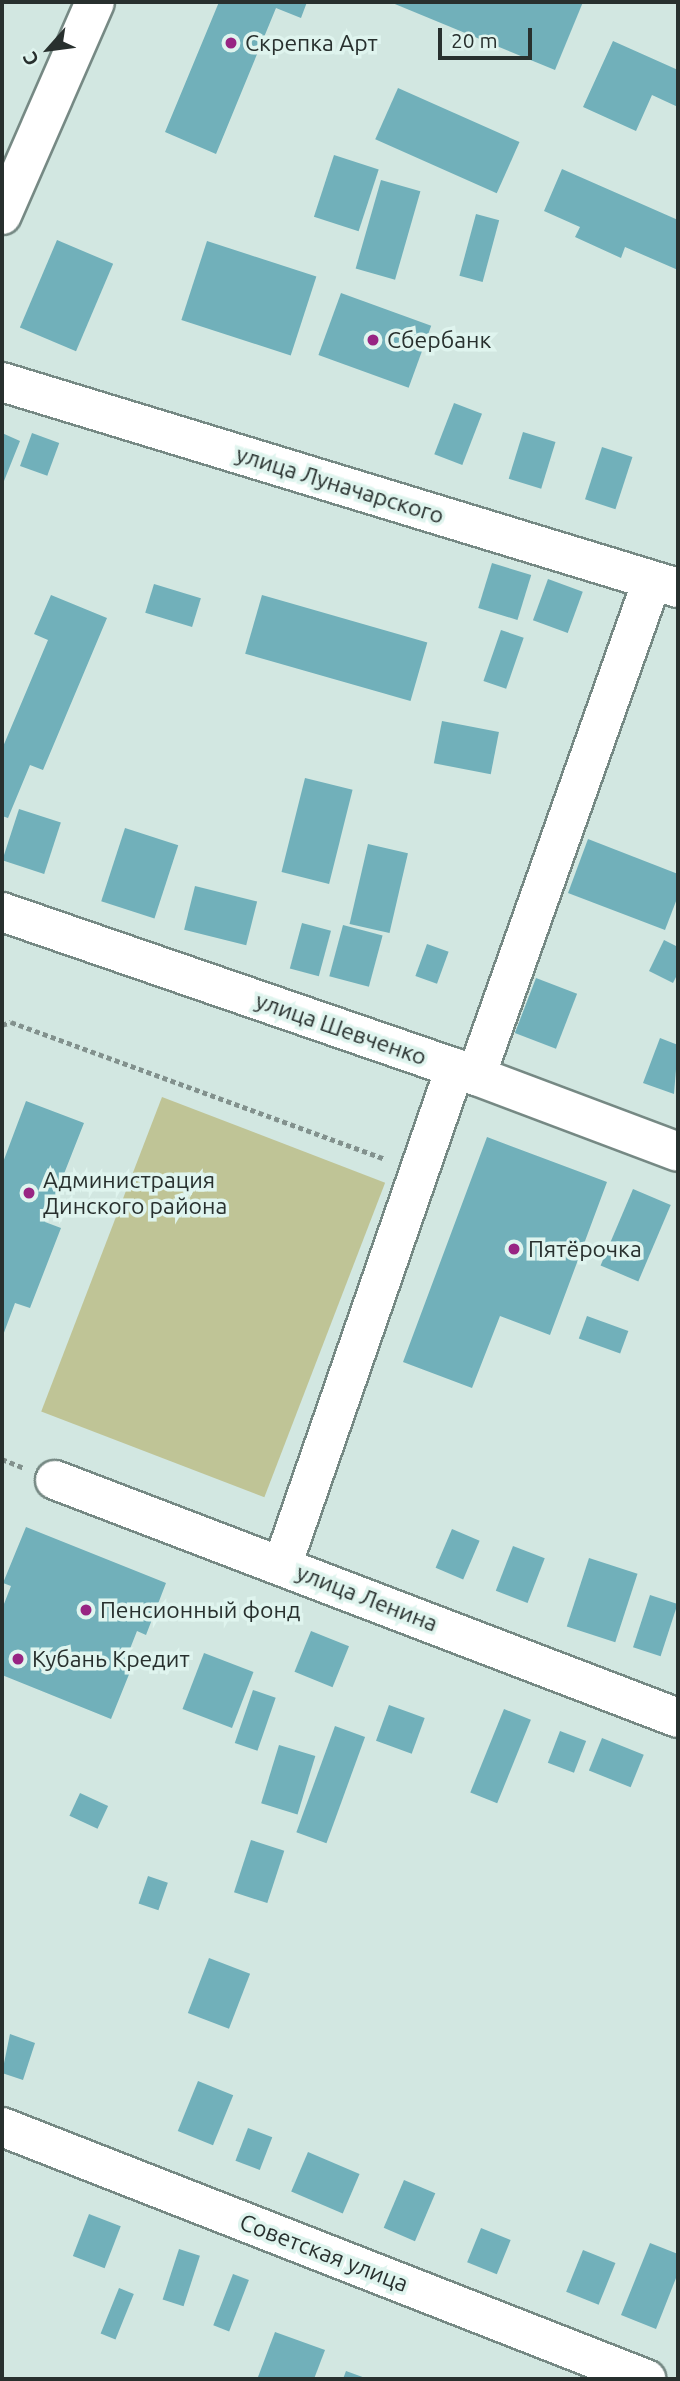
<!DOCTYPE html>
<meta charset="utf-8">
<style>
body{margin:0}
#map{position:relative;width:680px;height:2381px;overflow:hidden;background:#d2e7e1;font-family:Ubuntu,sans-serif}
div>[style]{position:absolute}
.green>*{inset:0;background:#bfc496;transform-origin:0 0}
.building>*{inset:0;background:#71b0ba;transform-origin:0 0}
.path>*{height:4.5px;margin-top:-2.25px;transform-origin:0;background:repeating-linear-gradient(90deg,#82918d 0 5px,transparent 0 8.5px)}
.roads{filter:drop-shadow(2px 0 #768984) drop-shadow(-2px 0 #768984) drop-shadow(0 2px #768984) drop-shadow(0 -2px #768984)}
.minor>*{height:38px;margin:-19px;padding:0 19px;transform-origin:19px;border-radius:19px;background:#fff}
.major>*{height:38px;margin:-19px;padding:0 19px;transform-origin:19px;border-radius:19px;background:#fff}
.dots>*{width:19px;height:19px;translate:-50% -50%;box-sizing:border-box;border:4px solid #dff4ee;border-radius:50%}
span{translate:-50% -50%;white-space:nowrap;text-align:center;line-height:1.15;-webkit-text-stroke:7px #dff4ee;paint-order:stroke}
.poi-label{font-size:23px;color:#28302e}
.left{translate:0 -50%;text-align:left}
.street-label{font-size:23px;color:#28302e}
.frame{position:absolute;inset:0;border:4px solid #28302e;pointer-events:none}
.north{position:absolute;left:14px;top:14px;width:70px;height:70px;-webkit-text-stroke:5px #dff4ee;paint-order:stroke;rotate:242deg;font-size:19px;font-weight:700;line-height:28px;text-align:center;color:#28302e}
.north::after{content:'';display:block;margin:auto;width:24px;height:32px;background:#28302e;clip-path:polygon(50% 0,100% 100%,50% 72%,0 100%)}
.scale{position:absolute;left:438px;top:28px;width:94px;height:32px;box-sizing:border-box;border:4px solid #28302e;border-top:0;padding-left:9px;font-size:21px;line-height:24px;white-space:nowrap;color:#28302e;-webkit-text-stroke:5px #dff4ee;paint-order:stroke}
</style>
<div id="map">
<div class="green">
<i style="left:162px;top:1097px;width:239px;height:337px;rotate:21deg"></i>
</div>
<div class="building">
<i style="clip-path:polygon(219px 2px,307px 2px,301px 18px,276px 8px,216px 154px,165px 132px)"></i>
<i style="clip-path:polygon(390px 2px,583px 2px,555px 70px)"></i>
<i style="clip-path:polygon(613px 41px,678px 70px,678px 107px,652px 95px,636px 131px,583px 107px)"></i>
<i style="left:398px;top:88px;width:133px;height:56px;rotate:24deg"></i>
<i style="left:334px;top:155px;width:47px;height:65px;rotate:18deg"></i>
<i style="clip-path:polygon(562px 169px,678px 220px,678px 270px,625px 247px,621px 258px,575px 237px,580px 227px,544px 211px)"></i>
<i style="left:381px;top:180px;width:41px;height:92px;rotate:16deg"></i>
<i style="left:476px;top:214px;width:24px;height:64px;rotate:15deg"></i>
<i style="left:57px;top:240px;width:61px;height:95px;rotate:23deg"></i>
<i style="left:207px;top:241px;width:115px;height:83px;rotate:18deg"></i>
<i style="left:341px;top:293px;width:96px;height:66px;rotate:20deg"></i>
<i style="left:454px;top:403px;width:30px;height:55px;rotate:21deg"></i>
<i style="left:523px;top:432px;width:34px;height:49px;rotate:17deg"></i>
<i style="clip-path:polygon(2px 433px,20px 441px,2px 486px)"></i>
<i style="left:32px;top:433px;width:29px;height:35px;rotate:20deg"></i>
<i style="left:602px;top:447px;width:32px;height:55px;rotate:18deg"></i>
<i style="left:492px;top:563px;width:41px;height:47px;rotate:17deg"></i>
<i style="left:548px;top:579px;width:37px;height:44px;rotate:20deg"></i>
<i style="left:154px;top:584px;width:49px;height:30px;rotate:17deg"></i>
<i style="clip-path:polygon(51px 595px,107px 618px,43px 770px,30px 765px,8px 818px,2px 816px,2px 749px,48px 640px,34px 634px)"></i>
<i style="left:262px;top:595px;width:172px;height:61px;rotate:16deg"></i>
<i style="left:501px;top:630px;width:24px;height:54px;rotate:19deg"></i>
<i style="left:442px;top:721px;width:58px;height:43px;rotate:11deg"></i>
<i style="left:305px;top:778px;width:49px;height:97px;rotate:14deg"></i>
<i style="left:19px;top:809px;width:44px;height:54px;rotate:18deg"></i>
<i style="left:125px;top:828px;width:56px;height:77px;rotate:18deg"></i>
<i style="clip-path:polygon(588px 839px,678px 874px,678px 896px,665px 930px,568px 893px)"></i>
<i style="left:368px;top:844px;width:41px;height:82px;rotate:13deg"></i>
<i style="left:195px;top:886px;width:64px;height:45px;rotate:14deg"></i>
<i style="left:302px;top:923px;width:30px;height:47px;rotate:15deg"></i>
<i style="left:343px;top:925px;width:41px;height:53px;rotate:15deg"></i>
<i style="clip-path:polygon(664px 940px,678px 947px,678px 973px,673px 983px,649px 971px)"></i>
<i style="left:427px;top:944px;width:23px;height:34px;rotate:20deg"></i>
<i style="left:536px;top:978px;width:44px;height:59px;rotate:21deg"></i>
<i style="clip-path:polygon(660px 1038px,678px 1045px,674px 1094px,643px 1083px)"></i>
<i style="clip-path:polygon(26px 1101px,84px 1123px,45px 1222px,61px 1228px,30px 1308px,15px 1303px,2px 1338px,2px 1165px)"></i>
<i style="clip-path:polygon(487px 1137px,607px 1182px,550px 1335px,500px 1316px,472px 1388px,403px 1362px)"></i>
<i style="left:633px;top:1189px;width:41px;height:83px;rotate:23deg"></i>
<i style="left:587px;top:1316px;width:44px;height:24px;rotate:20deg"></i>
<i style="clip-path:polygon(26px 1527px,166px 1583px,146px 1635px,137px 1631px,126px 1659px,134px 1662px,111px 1719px,2px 1675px,2px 1609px,11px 1586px,3px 1583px)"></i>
<i style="left:452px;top:1529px;width:30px;height:42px;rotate:23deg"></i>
<i style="left:513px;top:1546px;width:34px;height:48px;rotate:21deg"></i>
<i style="left:589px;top:1558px;width:51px;height:72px;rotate:18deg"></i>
<i style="left:650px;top:1595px;width:29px;height:55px;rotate:18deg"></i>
<i style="left:311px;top:1631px;width:41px;height:44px;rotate:22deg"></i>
<i style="left:204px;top:1653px;width:53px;height:60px;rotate:21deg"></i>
<i style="left:253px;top:1690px;width:24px;height:56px;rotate:19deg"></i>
<i style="left:389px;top:1705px;width:38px;height:38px;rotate:20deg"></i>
<i style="left:504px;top:1709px;width:29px;height:90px;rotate:22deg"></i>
<i style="left:335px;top:1726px;width:32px;height:113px;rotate:20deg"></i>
<i style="left:560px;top:1731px;width:28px;height:34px;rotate:21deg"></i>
<i style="left:602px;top:1738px;width:45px;height:35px;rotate:22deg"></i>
<i style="left:279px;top:1745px;width:38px;height:61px;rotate:17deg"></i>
<i style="left:80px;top:1793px;width:31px;height:25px;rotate:25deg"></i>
<i style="left:251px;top:1840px;width:35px;height:55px;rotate:18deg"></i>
<i style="left:148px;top:1876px;width:21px;height:29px;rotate:19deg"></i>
<i style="left:209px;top:1958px;width:44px;height:59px;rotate:21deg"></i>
<i style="clip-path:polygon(10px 2034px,35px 2043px,23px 2080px,2px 2073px)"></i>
<i style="left:198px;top:2081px;width:38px;height:54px;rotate:22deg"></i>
<i style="left:248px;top:2128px;width:26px;height:35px;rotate:21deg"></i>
<i style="left:308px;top:2152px;width:56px;height:43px;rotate:23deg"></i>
<i style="left:404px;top:2180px;width:34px;height:52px;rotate:23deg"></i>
<i style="left:89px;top:2214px;width:34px;height:45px;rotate:21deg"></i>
<i style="left:481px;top:2228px;width:32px;height:37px;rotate:22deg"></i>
<i style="clip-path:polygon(650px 2243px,678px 2254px,678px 2273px,656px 2329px,621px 2315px)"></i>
<i style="left:179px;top:2249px;width:22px;height:53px;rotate:18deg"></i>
<i style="left:583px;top:2250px;width:35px;height:45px;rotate:22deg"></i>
<i style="left:233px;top:2274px;width:17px;height:55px;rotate:21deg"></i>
<i style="left:119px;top:2288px;width:16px;height:49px;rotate:22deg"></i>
<i style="clip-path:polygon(275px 2332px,325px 2350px,314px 2379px,258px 2377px)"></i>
<i style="clip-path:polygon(346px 2371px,368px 2379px,343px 2379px)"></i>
</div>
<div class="path">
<i style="left:2px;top:1025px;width:9px;rotate:-18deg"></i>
<i style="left:11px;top:1022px;width:399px;rotate:20.1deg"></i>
<i style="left:2px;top:1459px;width:24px;rotate:22deg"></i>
</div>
<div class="roads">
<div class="minor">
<i style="left:2px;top:382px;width:707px;rotate:16.95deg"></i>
<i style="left:2px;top:912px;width:479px;rotate:19deg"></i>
<i style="left:455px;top:1068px;width:238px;rotate:20.6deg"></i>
<i style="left:476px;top:1076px;width:525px;rotate:-70.43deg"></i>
<i style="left:55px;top:1480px;width:667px;rotate:20.91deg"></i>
<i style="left:282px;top:1566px;width:527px;rotate:-70.84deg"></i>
<i style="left:2px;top:2127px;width:692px;rotate:21.37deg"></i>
</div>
<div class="major">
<i style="left:2px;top:215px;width:232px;rotate:-66.4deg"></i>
</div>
</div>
<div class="dots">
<i style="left:231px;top:43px;background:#982583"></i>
<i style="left:373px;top:340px;background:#982583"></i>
<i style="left:29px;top:1193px;background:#982583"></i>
<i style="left:514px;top:1249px;background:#982583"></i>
<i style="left:86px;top:1610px;background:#982583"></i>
<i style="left:18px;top:1659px;background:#982583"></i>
</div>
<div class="poi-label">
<span class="left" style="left:245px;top:43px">Скрепка Арт</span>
<span class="left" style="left:387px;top:340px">Сбербанк</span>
<span class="left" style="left:43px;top:1193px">Администрация<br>Динского района</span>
<span class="left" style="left:528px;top:1249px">Пятёрочка</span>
<span class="left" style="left:100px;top:1610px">Пенсионный фонд</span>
<span class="left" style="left:32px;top:1659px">Кубань Кредит</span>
</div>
<div class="street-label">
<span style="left:340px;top:485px;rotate:17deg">улица Луначарского</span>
<span style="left:341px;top:1029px;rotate:19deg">улица Шевченко</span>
<span style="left:367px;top:1598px;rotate:21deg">улица Ленина</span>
<span style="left:324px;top:2253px;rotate:21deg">Советская улица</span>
</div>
<div class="frame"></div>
<div class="north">С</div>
<div class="scale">20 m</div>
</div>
